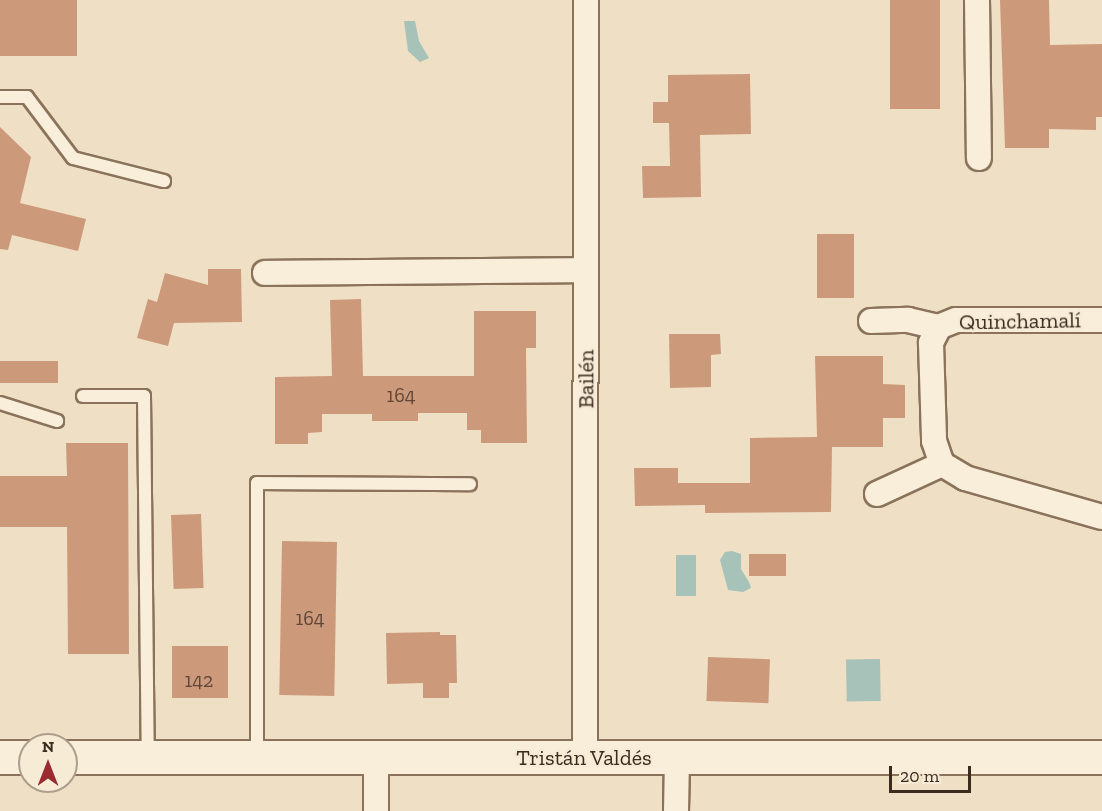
<!DOCTYPE html>
<meta charset="utf-8">
<style>
body{margin:0}
#map{position:relative;width:1102px;height:811px;overflow:hidden;background:#efe0c5;font-family:"Zilla Slab",serif}
div>[style]{position:absolute}
.water>*{inset:0;background:#a7c2b9;transform-origin:0 0}
.building>*{inset:0;background:#cd997b;transform-origin:0 0}
.roads{filter:drop-shadow(2px 0 #8a725b) drop-shadow(-2px 0 #8a725b) drop-shadow(0 2px #8a725b) drop-shadow(0 -2px #8a725b)}
.lane>*{height:12px;margin:-6px;padding:0 6px;transform-origin:6px;border-radius:6px;background:#f9eed9}
.street>*{height:24px;margin:-12px;padding:0 12px;transform-origin:12px;border-radius:12px;background:#f9eed9}
.secondary>*{height:33px;margin:-16.5px;padding:0 16.5px;transform-origin:16.5px;border-radius:16.5px;background:#f9eed9}
span{translate:-50% -50%;white-space:nowrap;text-align:center;line-height:1.15;-webkit-text-stroke:4.5px #f6ebd5;paint-order:stroke}
.number-label{font-size:20px;color:#5f4636}
.number-label span{-webkit-text-stroke-width:0}
.street-label{font-size:22px;color:#3a2b1f}
.north{position:absolute;left:18px;top:733px;width:60px;height:60px;box-sizing:border-box;background:#f6ebd5;border:2px solid #ab9e8c;border-radius:50%;rotate:0deg;font-size:16px;font-weight:700;line-height:24px;text-align:center;color:#3a2b1f}
.north::after{content:'';display:block;margin:auto;width:21px;height:27px;background:#992b31;clip-path:polygon(50% 0,100% 100%,50% 72%,0 100%)}
.scale{position:absolute;left:889px;top:766px;width:82px;height:27px;box-sizing:border-box;border:3px solid #3a2b1f;border-top:0;padding-left:8px;font-size:18px;line-height:21px;white-space:nowrap;color:#3a2b1f;-webkit-text-stroke:4px #f6ebd5;paint-order:stroke}
</style>
<div id="map">
<div class="water">
<i style="clip-path:polygon(404px 21px,415px 21px,419px 41px,429px 58px,420px 62px,408px 51px)"></i>
<i style="clip-path:polygon(732px 551px,741px 554px,741px 569px,749px 582px,751px 588px,743px 592px,728px 590px,720px 560px,725px 552px)"></i>
<i style="left:676px;top:555px;width:20px;height:41px"></i>
<i style="left:880px;top:659px;width:42px;height:34px;rotate:89deg"></i>
</div>
<div class="building">
<i style="left:0;top:0;width:77px;height:56px"></i>
<i style="left:890px;top:0;width:50px;height:109px"></i>
<i style="clip-path:polygon(1000px 0,1049px 0,1050px 45px,1102px 44px,1102px 117px,1096px 117px,1096px 130px,1049px 129px,1049px 148px,1005px 148px)"></i>
<i style="clip-path:polygon(750px 74px,751px 134px,700px 135px,701px 197px,643px 198px,642px 166px,670px 166px,669px 123px,653px 123px,653px 102px,668px 102px,668px 75px)"></i>
<i style="clip-path:polygon(0 127px,31px 157px,20px 203px,86px 219px,78px 251px,12px 235px,8px 250px,0 249px)"></i>
<i style="left:817px;top:234px;width:37px;height:64px"></i>
<i style="clip-path:polygon(208px 269px,241px 269px,242px 322px,174px 323px,168px 346px,137px 338px,148px 299px,157px 302px,165px 273px,208px 285px)"></i>
<i style="clip-path:polygon(361px 299px,363px 376px,474px 376px,474px 311px,536px 311px,536px 348px,526px 348px,527px 443px,481px 443px,481px 430px,467px 430px,467px 413px,418px 413px,418px 421px,372px 421px,372px 414px,322px 414px,322px 432px,308px 433px,308px 444px,275px 444px,275px 377px,332px 376px,330px 300px)"></i>
<i style="clip-path:polygon(669px 334px,720px 334px,721px 354px,711px 355px,711px 387px,670px 388px)"></i>
<i style="clip-path:polygon(815px 356px,883px 356px,883px 384px,905px 385px,905px 418px,883px 418px,883px 447px,832px 447px,831px 512px,705px 513px,705px 505px,635px 506px,634px 468px,678px 468px,678px 483px,750px 483px,750px 438px,817px 437px)"></i>
<i style="left:0;top:361px;width:58px;height:22px"></i>
<i style="clip-path:polygon(66px 443px,128px 443px,129px 654px,68px 654px,67px 527px,0 527px,0 476px,67px 476px)"></i>
<i style="left:201px;top:514px;width:74px;height:30px;rotate:88deg"></i>
<i style="left:282px;top:541px;width:55px;height:154px;rotate:1deg"></i>
<i style="left:749px;top:554px;width:37px;height:22px"></i>
<i style="clip-path:polygon(440px 632px,440px 635px,456px 635px,457px 683px,449px 683px,449px 698px,423px 698px,423px 683px,387px 684px,386px 633px)"></i>
<i style="left:172px;top:646px;width:56px;height:52px"></i>
<i style="left:708px;top:657px;width:62px;height:44px;rotate:2deg"></i>
</div>
<div class="roads">
<div class="lane">
<i style="left:0;top:97px;width:27px"></i>
<i style="left:27px;top:97px;width:76px;rotate:53deg"></i>
<i style="left:73px;top:158px;width:94px;rotate:14.2deg"></i>
<i style="left:83px;top:396px;width:61px"></i>
<i style="left:144px;top:396px;width:360px;rotate:89.4deg"></i>
<i style="left:0;top:403px;width:60px;rotate:17.5deg"></i>
<i style="left:257px;top:756px;width:273px;rotate:-90deg"></i>
<i style="left:257px;top:483px;width:213px;rotate:0.3deg"></i>
</div>
<div class="street">
<i style="left:977px;top:0;width:158px;rotate:89.3deg"></i>
<i style="left:265px;top:273px;width:321px;rotate:-0.5deg"></i>
<i style="left:1102px;top:320px;width:146px;rotate:180deg"></i>
<i style="left:956px;top:320px;width:18px;rotate:158deg"></i>
<i style="left:939px;top:327px;width:18px;rotate:117deg"></i>
<i style="left:931px;top:343px;width:98px;rotate:88.2deg"></i>
<i style="left:934px;top:441px;width:24px;rotate:71deg"></i>
<i style="left:942px;top:464px;width:27px;rotate:31deg"></i>
<i style="left:965px;top:478px;width:142px;rotate:15.9deg"></i>
<i style="left:871px;top:321px;width:37px;rotate:-2deg"></i>
<i style="left:908px;top:320px;width:32px;rotate:13deg"></i>
<i style="left:877px;top:494px;width:72px;rotate:-24.8deg"></i>
<i style="left:376px;top:758px;width:53px;rotate:90deg"></i>
<i style="left:585px;top:758px;width:758px;rotate:-89.92deg"></i>
<i style="left:676px;top:811px;width:53px;rotate:-88.9deg"></i>
</div>
<div class="secondary">
<i style="left:0;top:757px;width:30px"></i>
<i style="left:66px;top:757px;width:1036px"></i>
</div>
</div>
<div class="number-label">
<span style="left:401px;top:395px">164</span>
<span style="left:310px;top:618px">164</span>
<span style="left:199px;top:680px">142</span>
</div>
<div class="street-label">
<span style="left:1020px;top:321px;rotate:-1deg">Quinchamalí</span>
<span style="left:586px;top:379px;rotate:-90deg">Bailén</span>
<span style="left:584px;top:758px">Tristán Valdés</span>
</div>
<div class="north">N</div>
<div class="scale">20 m</div>
</div>
